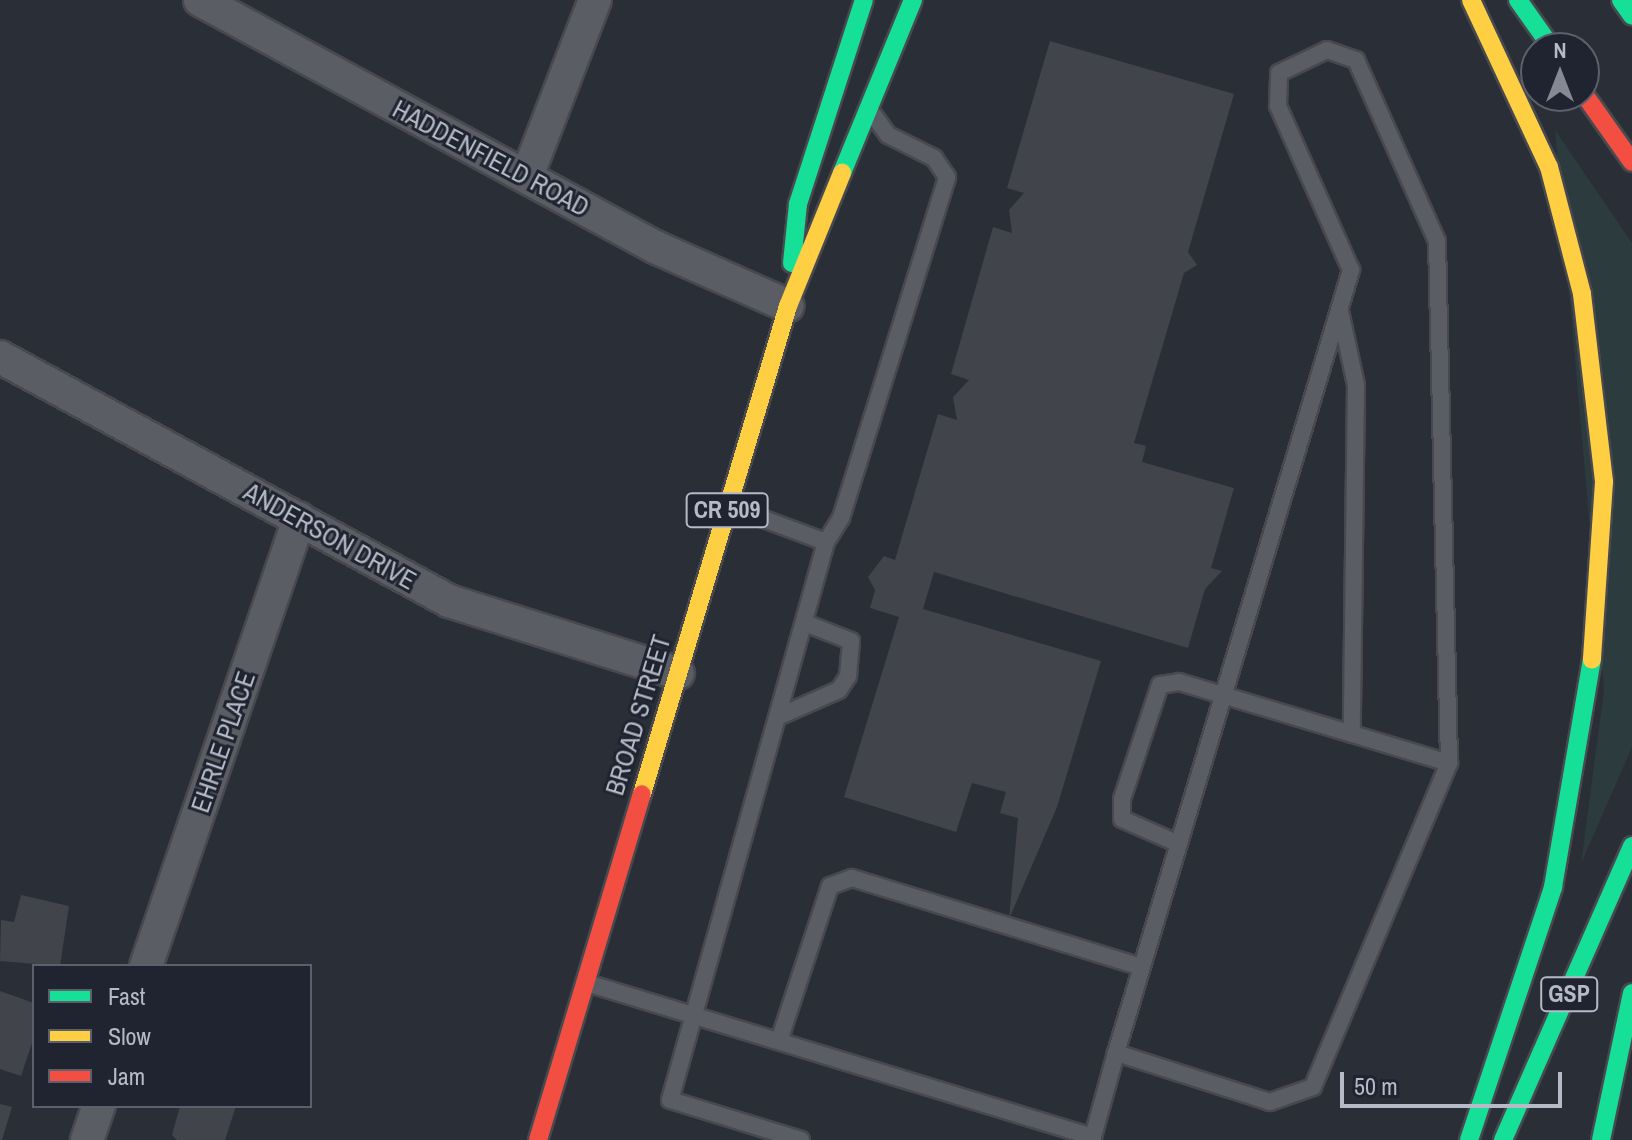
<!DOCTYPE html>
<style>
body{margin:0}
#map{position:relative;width:1632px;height:1140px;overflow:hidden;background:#2a2e36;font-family:"Archivo Narrow",sans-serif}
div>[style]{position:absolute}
.green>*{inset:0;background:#2c3b3e}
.building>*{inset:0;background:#41444b}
.roads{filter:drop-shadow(2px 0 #47494f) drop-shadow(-2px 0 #47494f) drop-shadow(0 2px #47494f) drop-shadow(0 -2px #47494f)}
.lane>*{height:16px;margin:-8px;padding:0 8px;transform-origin:8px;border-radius:8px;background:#5b5d64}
.street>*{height:32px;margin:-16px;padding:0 16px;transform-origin:16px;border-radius:16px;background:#5b5d64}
.fast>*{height:18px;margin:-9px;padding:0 9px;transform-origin:9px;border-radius:9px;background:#16e098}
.slow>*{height:18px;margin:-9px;padding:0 9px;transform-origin:9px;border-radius:9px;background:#ffcf43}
.jam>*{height:18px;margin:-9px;padding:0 9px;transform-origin:9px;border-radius:9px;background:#f24e42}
span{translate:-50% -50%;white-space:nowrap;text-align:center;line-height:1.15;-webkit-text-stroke:6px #1f2430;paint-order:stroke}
.shield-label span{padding:2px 6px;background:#1f2430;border:2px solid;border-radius:6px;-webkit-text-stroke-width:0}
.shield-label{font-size:24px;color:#b5bac6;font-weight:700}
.street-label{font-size:26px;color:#b5bac6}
.legend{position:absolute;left:32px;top:964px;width:280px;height:144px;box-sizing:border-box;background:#1f2430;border:2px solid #5b606c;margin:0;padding:10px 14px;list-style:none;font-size:24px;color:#b5bac6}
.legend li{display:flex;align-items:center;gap:16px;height:40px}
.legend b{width:40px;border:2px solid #5b606c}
.north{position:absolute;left:1520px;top:32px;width:80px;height:80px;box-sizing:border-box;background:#1f2430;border:2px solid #5b606c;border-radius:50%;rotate:0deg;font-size:22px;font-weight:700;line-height:32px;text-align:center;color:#b5bac6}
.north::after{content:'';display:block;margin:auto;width:28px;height:36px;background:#848994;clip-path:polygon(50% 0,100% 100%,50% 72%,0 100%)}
.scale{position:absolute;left:1340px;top:1072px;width:222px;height:36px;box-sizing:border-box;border:4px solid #b5bac6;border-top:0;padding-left:10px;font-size:24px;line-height:28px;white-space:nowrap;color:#b5bac6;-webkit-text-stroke:6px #1f2430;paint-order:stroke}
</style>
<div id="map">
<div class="green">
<i style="clip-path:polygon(1555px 130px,1632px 243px,1632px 747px,1581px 864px,1604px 690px)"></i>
</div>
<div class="building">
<i style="clip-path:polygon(1050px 41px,1234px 94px,1188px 252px,1197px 265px,1184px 273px,1134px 443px,1146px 446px,1142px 462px,1234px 488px,1211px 568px,1222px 571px,1205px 589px,1188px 648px,934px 572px,923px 609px,1101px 661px,1057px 807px,1009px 919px,1018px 818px,1000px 813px,1006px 792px,972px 783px,956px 832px,844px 797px,899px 617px,870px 608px,875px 590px,868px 577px,884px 556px,895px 560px,938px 414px,957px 420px,953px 397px,969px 380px,951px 374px,993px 227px,1012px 233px,1009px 210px,1024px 193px,1007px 188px)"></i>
<i style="clip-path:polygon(21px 895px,69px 906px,60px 966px,0 961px,1px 920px,14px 922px)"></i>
<i style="clip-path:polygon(0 991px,34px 1003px,34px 1037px,21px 1076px,0 1069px)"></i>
<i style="clip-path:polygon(0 1104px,12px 1107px,2px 1140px,0 1140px)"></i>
<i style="clip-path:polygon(180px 1106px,236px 1106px,225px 1140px,177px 1140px,172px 1135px)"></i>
</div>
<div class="roads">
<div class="lane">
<i style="left:1340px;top:311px;width:76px;rotate:77.8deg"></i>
<i style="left:1356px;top:385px;width:349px;rotate:90.7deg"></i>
<i style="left:729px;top:506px;width:103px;rotate:20.4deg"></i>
<i style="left:826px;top:542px;width:28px;rotate:-58deg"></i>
<i style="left:841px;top:518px;width:357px;rotate:-72.7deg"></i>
<i style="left:947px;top:177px;width:23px;rotate:-124deg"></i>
<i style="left:934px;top:158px;width:51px;rotate:-153.4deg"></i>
<i style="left:888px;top:135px;width:26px;rotate:-126deg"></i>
<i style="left:780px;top:716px;width:64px;rotate:-23.8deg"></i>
<i style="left:839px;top:690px;width:17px;rotate:-57deg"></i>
<i style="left:848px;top:676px;width:35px;rotate:-85deg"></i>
<i style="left:851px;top:641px;width:49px;rotate:-158.6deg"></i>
<i style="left:1179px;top:844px;width:62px;rotate:-156.3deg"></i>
<i style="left:1122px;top:819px;width:20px;rotate:-90deg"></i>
<i style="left:1122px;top:799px;width:120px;rotate:-71.6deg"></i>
<i style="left:1160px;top:685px;width:19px;rotate:-9deg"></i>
<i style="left:1179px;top:682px;width:282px;rotate:16.7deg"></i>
<i style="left:587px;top:983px;width:529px;rotate:16.93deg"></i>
<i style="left:1093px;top:1137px;width:87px;rotate:-74.7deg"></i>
<i style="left:1116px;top:1053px;width:818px;rotate:-73.29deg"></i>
<i style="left:1351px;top:270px;width:180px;rotate:-114deg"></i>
<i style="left:1278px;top:106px;width:33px;rotate:-88deg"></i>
<i style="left:1279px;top:73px;width:53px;rotate:-25.6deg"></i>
<i style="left:1327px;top:50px;width:31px;rotate:19deg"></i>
<i style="left:1356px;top:60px;width:198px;rotate:65.9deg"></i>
<i style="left:1437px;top:241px;width:522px;rotate:88.68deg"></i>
<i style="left:1449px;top:763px;width:351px;rotate:112.8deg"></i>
<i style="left:1313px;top:1087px;width:46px;rotate:160.8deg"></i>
<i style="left:1270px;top:1102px;width:162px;rotate:-162.3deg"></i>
<i style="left:779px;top:1041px;width:163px;rotate:-71.8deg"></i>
<i style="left:830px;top:886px;width:23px;rotate:-20deg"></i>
<i style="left:852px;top:878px;width:303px;rotate:17.1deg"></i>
<i style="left:801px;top:1140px;width:137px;rotate:-163deg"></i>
<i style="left:670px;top:1100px;width:579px;rotate:-74.38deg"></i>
</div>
<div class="street">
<i style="left:200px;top:0;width:518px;rotate:28.5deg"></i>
<i style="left:655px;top:247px;width:145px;rotate:23.9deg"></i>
<i style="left:527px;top:176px;width:189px;rotate:-68.9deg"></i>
<i style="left:0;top:357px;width:511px;rotate:28.52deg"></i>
<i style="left:449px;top:601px;width:240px;rotate:17.5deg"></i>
<i style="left:146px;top:966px;width:473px;rotate:-71.1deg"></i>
<i style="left:87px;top:1140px;width:36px;rotate:-71deg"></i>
</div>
<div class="fast">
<i style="left:1518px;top:0;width:59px;rotate:54.7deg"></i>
<i style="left:1621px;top:0;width:19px;rotate:55deg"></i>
<i style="left:842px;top:173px;width:187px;rotate:-67.7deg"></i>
<i style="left:792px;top:263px;width:59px;rotate:-84.2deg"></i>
<i style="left:798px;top:204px;width:214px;rotate:-72.1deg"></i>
<i style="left:1469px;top:1140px;width:267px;rotate:-71.6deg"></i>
<i style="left:1553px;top:887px;width:230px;rotate:-80.3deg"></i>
<i style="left:1503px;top:1140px;width:321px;rotate:-66.3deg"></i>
<i style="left:1601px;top:1140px;width:150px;rotate:-78.1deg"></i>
</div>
<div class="slow">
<i style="left:1471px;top:0;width:184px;rotate:65deg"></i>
<i style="left:1549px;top:167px;width:131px;rotate:75.4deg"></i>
<i style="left:1582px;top:294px;width:189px;rotate:83.3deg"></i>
<i style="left:1604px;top:482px;width:178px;rotate:93.9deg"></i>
<i style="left:642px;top:794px;width:509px;rotate:-73.34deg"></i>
<i style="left:788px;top:306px;width:144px;rotate:-67.9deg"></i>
</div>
<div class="jam">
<i style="left:1584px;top:94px;width:83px;rotate:54.8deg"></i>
<i style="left:538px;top:1140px;width:361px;rotate:-73.3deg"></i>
</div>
</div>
<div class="shield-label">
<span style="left:727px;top:510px">CR 509</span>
<span style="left:1569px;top:994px">GSP</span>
</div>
<div class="street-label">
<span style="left:491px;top:158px;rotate:28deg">HADDENFIELD ROAD</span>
<span style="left:330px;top:536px;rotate:29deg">ANDERSON DRIVE</span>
<span style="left:638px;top:715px;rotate:-73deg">BROAD STREET</span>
<span style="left:223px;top:742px;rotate:-71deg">EHRLE PLACE</span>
</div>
<ul class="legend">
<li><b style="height:10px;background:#16e098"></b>Fast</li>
<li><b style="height:10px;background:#ffcf43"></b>Slow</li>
<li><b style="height:10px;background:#f24e42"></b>Jam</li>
</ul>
<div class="north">N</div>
<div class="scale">50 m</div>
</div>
